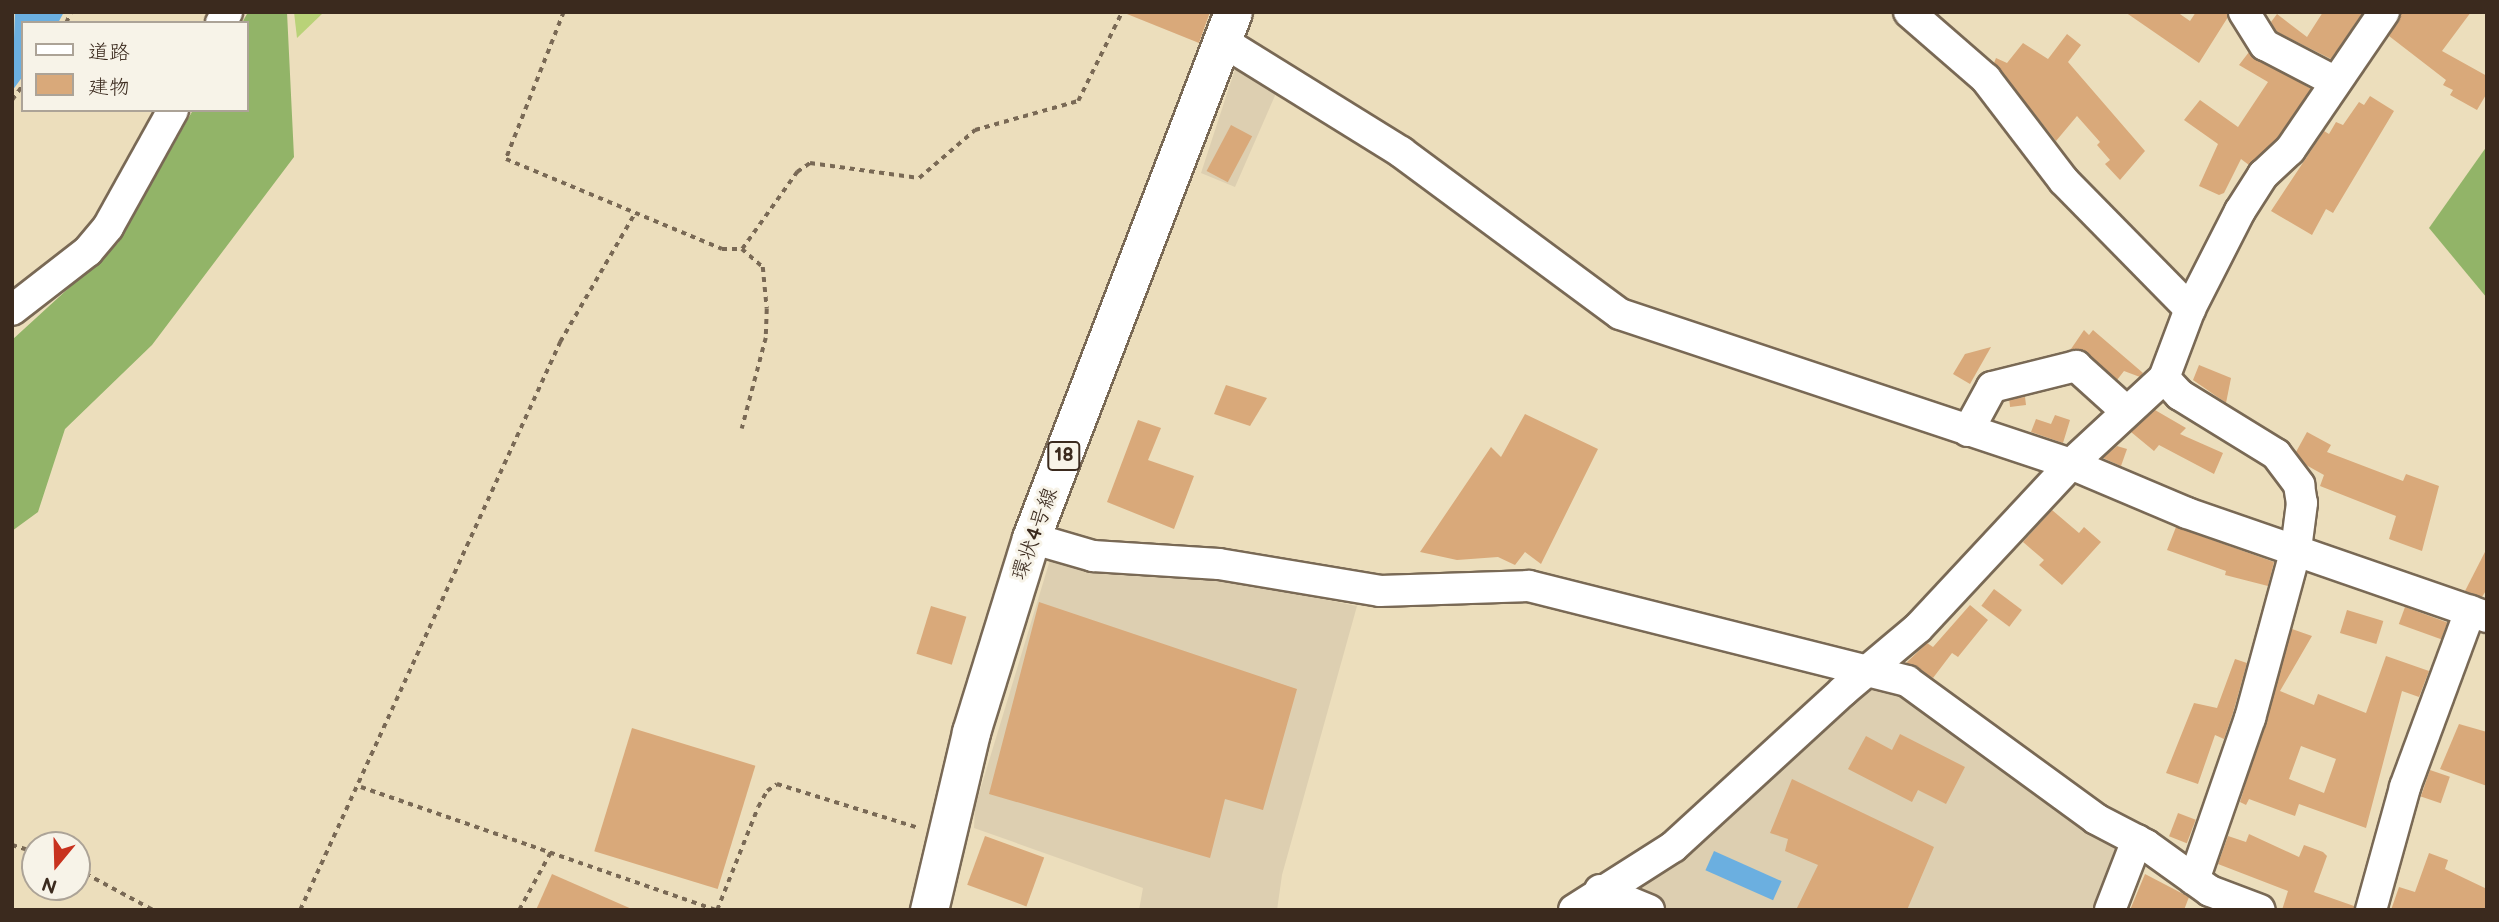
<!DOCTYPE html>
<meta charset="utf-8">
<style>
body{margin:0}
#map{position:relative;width:2499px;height:922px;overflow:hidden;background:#ecdebc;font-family:"Balsamiq Sans","Klee One",sans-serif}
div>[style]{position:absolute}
.built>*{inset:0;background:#ddcfb1}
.green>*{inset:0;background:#b9d278}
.forest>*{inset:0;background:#92b468}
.water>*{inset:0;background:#6bafe0;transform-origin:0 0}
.building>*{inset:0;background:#d9a97a;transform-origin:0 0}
.path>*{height:3.5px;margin-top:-1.75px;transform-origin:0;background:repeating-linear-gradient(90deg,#796955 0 5px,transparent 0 10px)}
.roads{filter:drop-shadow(2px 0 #796955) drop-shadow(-2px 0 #796955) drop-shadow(0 2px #796955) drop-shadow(0 -2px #796955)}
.minor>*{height:30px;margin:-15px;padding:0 15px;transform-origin:15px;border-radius:15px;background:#fff}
.major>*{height:37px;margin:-18.5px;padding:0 18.5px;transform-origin:18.5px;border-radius:18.5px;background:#fff}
span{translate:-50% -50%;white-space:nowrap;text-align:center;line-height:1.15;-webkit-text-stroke:6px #f7f3e8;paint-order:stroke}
.shield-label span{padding:2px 5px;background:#f7f3e8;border:2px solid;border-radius:5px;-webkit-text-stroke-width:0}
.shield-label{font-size:19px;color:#3b2a1e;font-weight:700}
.street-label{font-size:21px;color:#3b2a1e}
.frame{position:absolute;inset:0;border:14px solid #3b2a1e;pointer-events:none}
.legend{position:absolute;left:21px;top:21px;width:228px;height:91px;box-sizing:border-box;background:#f7f3e8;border:2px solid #aca397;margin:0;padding:9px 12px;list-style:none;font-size:21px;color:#3b2a1e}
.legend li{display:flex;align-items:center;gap:14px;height:35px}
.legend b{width:35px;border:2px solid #aca397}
.north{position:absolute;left:21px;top:831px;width:70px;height:70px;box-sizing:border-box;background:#f7f3e8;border:2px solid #aca397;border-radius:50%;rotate:199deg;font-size:19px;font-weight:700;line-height:28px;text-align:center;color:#3b2a1e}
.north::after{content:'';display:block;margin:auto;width:24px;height:32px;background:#c8321e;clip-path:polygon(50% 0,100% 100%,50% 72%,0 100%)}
</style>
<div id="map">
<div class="built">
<i style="clip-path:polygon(1239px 57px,1281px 82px,1235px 187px,1201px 173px)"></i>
<i style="clip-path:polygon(1050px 560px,1094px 569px,1213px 577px,1357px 606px,1282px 875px,1277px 910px,1139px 910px,1143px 888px,974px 828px,975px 807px)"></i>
<i style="clip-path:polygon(1870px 685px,1901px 694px,2117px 845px,2122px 855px,2099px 910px,1669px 910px,1631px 895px,1644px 877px)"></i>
</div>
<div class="green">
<i style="clip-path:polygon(294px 12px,324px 12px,297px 38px)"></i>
</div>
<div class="forest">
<i style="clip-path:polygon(248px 12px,287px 12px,294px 157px,152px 345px,65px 429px,38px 512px,12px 531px,12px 340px,118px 243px,193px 110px,247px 110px,247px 23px,242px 23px)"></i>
<i style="clip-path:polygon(2487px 146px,2487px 298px,2429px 228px)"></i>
</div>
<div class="water">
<i style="clip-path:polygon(15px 12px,64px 12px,58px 23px,23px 23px,23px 76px,12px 91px)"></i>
<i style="left:1714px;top:851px;width:74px;height:21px;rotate:24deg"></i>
</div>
<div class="building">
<i style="clip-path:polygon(1122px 12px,1210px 12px,1199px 43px)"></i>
<i style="clip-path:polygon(2125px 12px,2177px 12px,2190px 21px,2196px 12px,2227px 12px,2228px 17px,2199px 63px)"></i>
<i style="clip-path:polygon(2323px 12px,2363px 12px,2331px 59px,2277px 32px,2271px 22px,2277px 14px,2307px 37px)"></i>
<i style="clip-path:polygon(2401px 12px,2471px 12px,2442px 51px,2487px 76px,2487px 93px,2477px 110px,2450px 95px,2453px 90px,2443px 85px,2446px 80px,2389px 36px)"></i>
<i style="clip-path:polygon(2067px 34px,2081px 45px,2068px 62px,2145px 151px,2120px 180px,2105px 164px,2110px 160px,2097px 145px,2100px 142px,2077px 116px,2056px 141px,1994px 63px,1996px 58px,2007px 63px,2023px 43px,2048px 59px)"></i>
<i style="clip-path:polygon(2249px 52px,2311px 89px,2277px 139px,2249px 165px,2241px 159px,2224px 193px,2219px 195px,2199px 186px,2218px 144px,2184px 120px,2200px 100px,2238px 127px,2268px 82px,2239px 65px)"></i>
<i style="clip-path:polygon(2370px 96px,2394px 111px,2333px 213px,2326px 209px,2312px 235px,2271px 211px,2324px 131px,2329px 134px,2336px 122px,2343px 125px,2359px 102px,2364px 105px)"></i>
<i style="left:1231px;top:125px;width:24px;height:52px;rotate:28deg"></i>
<i style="clip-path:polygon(2084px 330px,2089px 335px,2093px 330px,2143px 373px,2140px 377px,2124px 371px,2117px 380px,2087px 353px,2071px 349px)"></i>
<i style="clip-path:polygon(1991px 347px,1970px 384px,1953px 374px,1965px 354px)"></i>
<i style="clip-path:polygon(2199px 365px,2231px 378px,2226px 403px,2193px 380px)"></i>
<i style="clip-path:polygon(1226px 385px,1267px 398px,1250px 426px,1214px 414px)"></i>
<i style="left:2025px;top:397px;width:8px;height:16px;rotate:83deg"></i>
<i style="clip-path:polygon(2155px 410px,2186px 428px,2180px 434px,2223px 453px,2214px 474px,2159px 445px,2154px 451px,2131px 432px)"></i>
<i style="clip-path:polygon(1525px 414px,1598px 449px,1541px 564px,1525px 552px,1515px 565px,1498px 557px,1457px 560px,1420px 552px,1491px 447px,1501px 457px)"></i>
<i style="clip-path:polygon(2055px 415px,2070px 420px,2063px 443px,2031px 432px,2036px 419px,2051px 424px)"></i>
<i style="clip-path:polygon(1138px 420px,1161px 428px,1148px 460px,1194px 476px,1174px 529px,1107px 502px)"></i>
<i style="clip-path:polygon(2307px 432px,2331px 445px,2327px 452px,2403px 481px,2406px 474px,2439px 486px,2422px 551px,2389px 539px,2396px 516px,2320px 486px,2324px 475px,2306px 465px,2296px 452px)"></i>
<i style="clip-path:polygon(2117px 446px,2127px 449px,2121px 466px,2103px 458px)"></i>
<i style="clip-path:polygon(2052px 510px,2079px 533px,2084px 527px,2101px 542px,2062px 585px,2039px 565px,2044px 560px,2023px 542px)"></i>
<i style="clip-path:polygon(2176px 527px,2274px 562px,2268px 586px,2225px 575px,2226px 571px,2167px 550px)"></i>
<i style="clip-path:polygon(2487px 548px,2487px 589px,2482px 597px,2465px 591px)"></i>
<i style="left:1994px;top:589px;width:35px;height:21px;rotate:37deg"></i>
<i style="clip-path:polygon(1039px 602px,1297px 689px,1263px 810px,1225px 799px,1210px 858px,989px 794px)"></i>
<i style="clip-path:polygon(1970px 605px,1988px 620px,1958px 657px,1952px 653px,1933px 678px,1906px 663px,1927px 643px,1933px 647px)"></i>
<i style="left:931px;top:606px;width:37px;height:50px;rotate:17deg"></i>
<i style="left:2405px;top:607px;width:45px;height:18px;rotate:20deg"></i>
<i style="left:2347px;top:610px;width:38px;height:24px;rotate:17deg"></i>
<i style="clip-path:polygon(evenodd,2292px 629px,2312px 636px,2280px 691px,2314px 705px,2318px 694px,2366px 713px,2386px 656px,2429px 671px,2419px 697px,2402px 691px,2366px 828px,2299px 804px,2295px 816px,2249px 799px,2246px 805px,2240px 802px,2292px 629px,2301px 746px,2336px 759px,2324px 793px,2289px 779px,2301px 746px)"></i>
<i style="clip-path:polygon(2235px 659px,2247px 663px,2233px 713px,2224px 739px,2215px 735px,2198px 784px,2166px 773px,2194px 703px,2217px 708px)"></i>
<i style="clip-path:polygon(2459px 724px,2487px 732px,2487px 786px,2440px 769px)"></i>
<i style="left:632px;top:728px;width:129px;height:129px;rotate:17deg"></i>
<i style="clip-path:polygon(1900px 734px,1965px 767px,1946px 804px,1918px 790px,1912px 802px,1848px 769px,1866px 736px,1892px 750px)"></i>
<i style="left:2430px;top:770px;width:21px;height:28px;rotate:19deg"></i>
<i style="clip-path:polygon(1792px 779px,1934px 847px,1907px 910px,1796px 910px,1818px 865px,1785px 851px,1788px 839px,1770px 833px)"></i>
<i style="left:2178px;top:813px;width:19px;height:25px;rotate:21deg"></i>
<i style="clip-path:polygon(2249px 834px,2299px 857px,2304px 845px,2323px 852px,2327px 856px,2314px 892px,2354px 906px,2354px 910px,2282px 910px,2288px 891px,2218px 864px,2228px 836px,2246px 842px)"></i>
<i style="left:985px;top:836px;width:63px;height:52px;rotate:20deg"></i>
<i style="clip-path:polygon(2429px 853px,2448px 860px,2445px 869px,2487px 889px,2487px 910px,2391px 910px,2399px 887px,2415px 892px)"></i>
<i style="clip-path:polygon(552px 874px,634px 910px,536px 910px)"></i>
<i style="clip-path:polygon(2145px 874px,2189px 897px,2184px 910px,2130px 910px)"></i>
</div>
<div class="path">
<i style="left:564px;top:12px;width:158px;rotate:111.5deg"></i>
<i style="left:506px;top:159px;width:234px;rotate:22.6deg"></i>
<i style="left:722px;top:249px;width:20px"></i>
<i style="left:742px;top:249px;width:95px;rotate:-54.5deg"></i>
<i style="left:797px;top:172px;width:16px;rotate:-35deg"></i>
<i style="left:810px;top:163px;width:110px;rotate:7.8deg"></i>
<i style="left:919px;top:178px;width:74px;rotate:-40.6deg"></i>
<i style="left:975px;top:130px;width:107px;rotate:-15.7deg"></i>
<i style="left:1078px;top:101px;width:99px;rotate:-63.7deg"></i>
<i style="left:66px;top:23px;width:12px;rotate:-66deg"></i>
<i style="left:12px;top:100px;width:19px;rotate:-54deg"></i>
<i style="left:742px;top:249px;width:28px;rotate:41deg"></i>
<i style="left:763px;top:267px;width:42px;rotate:84.6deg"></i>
<i style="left:767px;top:309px;width:29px;rotate:92deg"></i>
<i style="left:766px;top:338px;width:94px;rotate:104.8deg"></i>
<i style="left:361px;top:787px;width:376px;rotate:19.1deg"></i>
<i style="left:12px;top:845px;width:24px;rotate:17deg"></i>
<i style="left:77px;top:869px;width:86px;rotate:28.3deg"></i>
<i style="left:300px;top:910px;width:625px;rotate:-65.4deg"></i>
<i style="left:560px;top:342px;width:149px;rotate:-59.8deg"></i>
<i style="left:519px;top:910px;width:68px;rotate:-61.2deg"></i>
<i style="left:717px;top:910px;width:111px;rotate:-68.3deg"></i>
<i style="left:758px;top:807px;width:18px;rotate:-61deg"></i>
<i style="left:767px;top:791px;width:12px;rotate:-35deg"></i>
<i style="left:777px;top:784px;width:149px;rotate:17.2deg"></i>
</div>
<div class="roads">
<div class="minor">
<i style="left:1909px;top:12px;width:102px;rotate:41deg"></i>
<i style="left:1986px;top:79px;width:128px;rotate:52.6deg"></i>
<i style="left:2064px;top:181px;width:180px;rotate:45.5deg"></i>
<i style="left:2244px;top:12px;width:39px;rotate:58deg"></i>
<i style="left:2265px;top:45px;width:80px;rotate:27.5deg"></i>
<i style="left:221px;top:23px;width:13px;rotate:-61deg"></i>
<i style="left:1222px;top:41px;width:211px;rotate:31.8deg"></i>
<i style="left:1401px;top:152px;width:272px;rotate:36.5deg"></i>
<i style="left:1620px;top:314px;width:475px;rotate:18.4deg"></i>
<i style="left:2071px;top:464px;width:126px;rotate:22.9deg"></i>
<i style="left:2187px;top:513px;width:318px;rotate:19.1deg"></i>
<i style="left:12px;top:310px;width:96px;rotate:-37.8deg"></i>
<i style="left:88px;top:251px;width:31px;rotate:-50deg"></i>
<i style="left:108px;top:227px;width:134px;rotate:-60.9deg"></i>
<i style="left:2164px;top:378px;width:23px;rotate:47deg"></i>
<i style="left:2180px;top:395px;width:113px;rotate:31.6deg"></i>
<i style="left:2276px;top:454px;width:39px;rotate:53deg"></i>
<i style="left:2299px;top:485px;width:18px;rotate:81deg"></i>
<i style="left:2302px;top:503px;width:46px;rotate:97.4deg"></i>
<i style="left:2296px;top:549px;width:175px;rotate:105.2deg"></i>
<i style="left:2250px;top:718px;width:171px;rotate:109.1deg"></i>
<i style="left:1968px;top:431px;width:50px;rotate:-61.4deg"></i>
<i style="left:1992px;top:387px;width:87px;rotate:-14deg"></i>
<i style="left:2076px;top:366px;width:67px;rotate:42deg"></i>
<i style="left:1031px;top:538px;width:65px;rotate:16.2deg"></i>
<i style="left:1093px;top:556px;width:126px;rotate:3.6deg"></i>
<i style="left:1219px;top:564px;width:163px;rotate:9.5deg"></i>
<i style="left:1380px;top:591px;width:149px;rotate:-1.9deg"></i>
<i style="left:1529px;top:586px;width:390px;rotate:14.1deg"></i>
<i style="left:1907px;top:681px;width:234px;rotate:36.1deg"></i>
<i style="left:2096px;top:819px;width:56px;rotate:27.5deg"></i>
<i style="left:2146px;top:845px;width:79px;rotate:35.7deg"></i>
<i style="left:2210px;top:891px;width:53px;rotate:20.8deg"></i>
<i style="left:1600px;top:890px;width:53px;rotate:22.2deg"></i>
<i style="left:1574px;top:910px;width:117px;rotate:-32.5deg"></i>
<i style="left:1673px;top:847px;width:231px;rotate:-42.5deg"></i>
<i style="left:1843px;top:691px;width:98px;rotate:-40deg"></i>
<i style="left:1918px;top:628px;width:224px;rotate:-47deg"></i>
<i style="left:2071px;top:464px;width:127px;rotate:-42.8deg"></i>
<i style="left:2164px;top:378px;width:74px;rotate:-69.4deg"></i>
<i style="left:2190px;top:309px;width:110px;rotate:-63deg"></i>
<i style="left:2240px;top:211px;width:43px;rotate:-57.4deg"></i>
<i style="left:2263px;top:175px;width:37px;rotate:-43deg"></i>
<i style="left:2290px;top:150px;width:167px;rotate:-55.7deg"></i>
<i style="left:2110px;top:910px;width:75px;rotate:-68.9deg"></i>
<i style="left:2371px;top:910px;width:128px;rotate:-74.5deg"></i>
<i style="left:2405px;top:787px;width:188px;rotate:-69.7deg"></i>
</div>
<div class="major">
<i style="left:929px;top:910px;width:183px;rotate:-76.7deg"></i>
<i style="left:971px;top:732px;width:203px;rotate:-72.8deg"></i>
<i style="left:1031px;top:538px;width:563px;rotate:-68.99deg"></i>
</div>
</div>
<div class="shield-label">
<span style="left:1064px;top:456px">18</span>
</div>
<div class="street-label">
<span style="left:1035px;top:534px;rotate:-70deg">環状4号線</span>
</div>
<div class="frame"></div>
<ul class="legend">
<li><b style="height:9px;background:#fff"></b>道路</li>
<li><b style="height:19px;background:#d9a97a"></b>建物</li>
</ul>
<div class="north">N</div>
</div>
